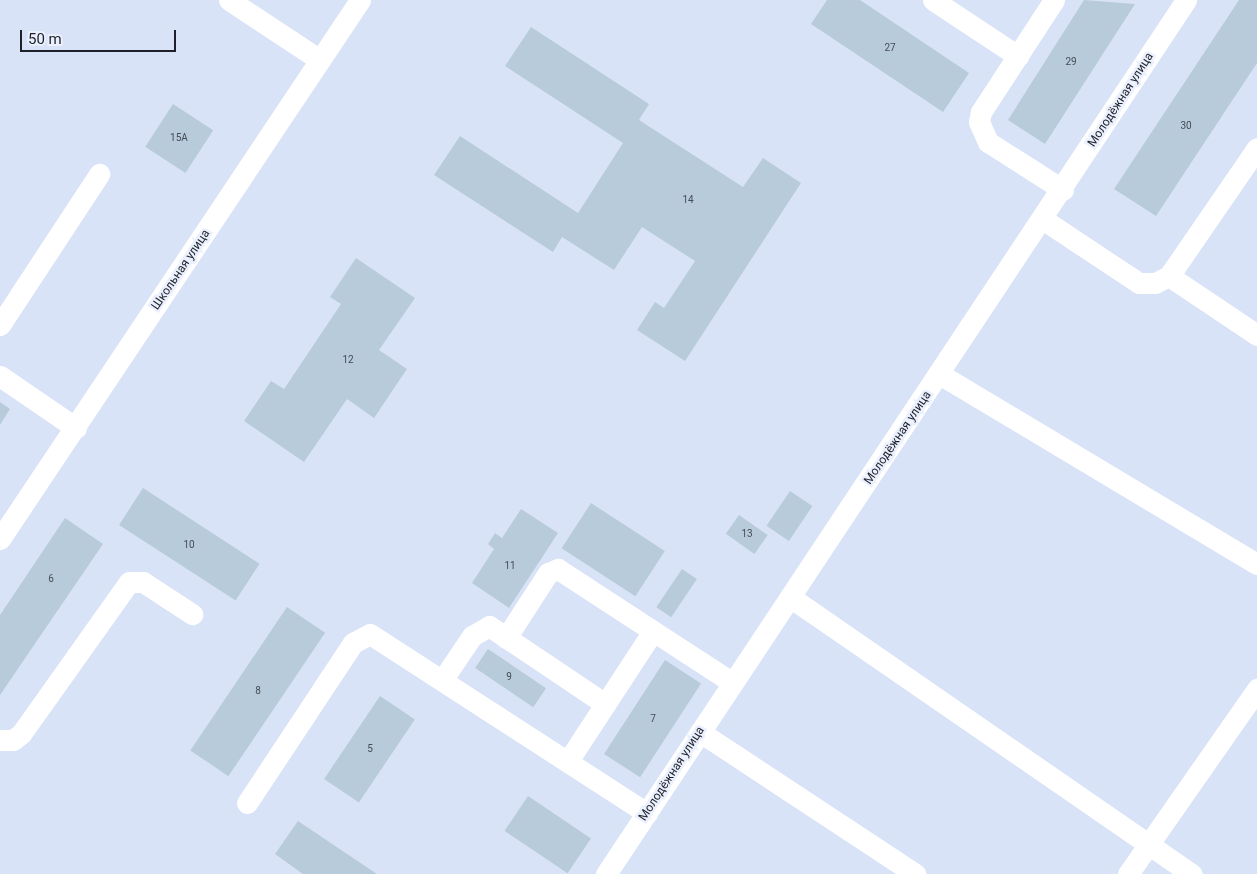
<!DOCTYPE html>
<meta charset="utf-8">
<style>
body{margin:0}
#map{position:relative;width:1257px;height:874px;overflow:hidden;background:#d9e3f8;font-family:Roboto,sans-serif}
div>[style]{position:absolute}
.building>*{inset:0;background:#b8cbdb;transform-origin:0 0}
.minor>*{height:21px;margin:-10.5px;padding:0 10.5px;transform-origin:10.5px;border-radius:10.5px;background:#fff}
span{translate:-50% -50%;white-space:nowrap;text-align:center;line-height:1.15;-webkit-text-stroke:5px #eaf0fd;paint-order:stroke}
.number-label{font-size:10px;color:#444c56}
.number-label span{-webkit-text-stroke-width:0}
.street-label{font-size:12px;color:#1e2129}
.scale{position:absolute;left:20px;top:30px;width:156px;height:22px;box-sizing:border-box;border:2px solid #1e2129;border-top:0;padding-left:6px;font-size:15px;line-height:18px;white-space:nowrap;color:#1e2129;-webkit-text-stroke:4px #eaf0fd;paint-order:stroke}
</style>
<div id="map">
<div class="building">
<i style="clip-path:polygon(827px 0,860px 0,969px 73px,943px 112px,811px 24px)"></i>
<i style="clip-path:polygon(1084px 0,1135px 4px,1045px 144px,1008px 120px)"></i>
<i style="clip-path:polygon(1239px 0,1257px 0,1257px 63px,1156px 216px,1114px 189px)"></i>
<i style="clip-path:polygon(531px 27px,649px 104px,639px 120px,743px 187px,763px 158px,801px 183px,685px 361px,637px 330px,655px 302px,664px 308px,695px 261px,642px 227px,614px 270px,562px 237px,553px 252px,434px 175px,460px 136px,578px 213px,623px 143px,505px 66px)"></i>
<i style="left:173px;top:104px;width:48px;height:51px;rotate:33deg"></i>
<i style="clip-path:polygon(356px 258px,415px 298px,379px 350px,407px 369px,374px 418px,347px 399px,304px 462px,244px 421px,271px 381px,284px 389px,341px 304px,330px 297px)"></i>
<i style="clip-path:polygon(0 402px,10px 409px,0 425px)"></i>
<i style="left:143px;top:488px;width:139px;height:44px;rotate:33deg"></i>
<i style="left:790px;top:491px;width:27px;height:42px;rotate:34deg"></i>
<i style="left:591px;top:503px;width:88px;height:54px;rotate:33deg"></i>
<i style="clip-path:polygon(521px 509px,558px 533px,509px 608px,472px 583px,494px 549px,488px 544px,495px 533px,502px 538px)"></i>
<i style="left:739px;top:515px;width:35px;height:23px;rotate:35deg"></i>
<i style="clip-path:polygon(65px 518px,103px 544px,0 695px,0 615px)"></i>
<i style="left:682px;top:569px;width:18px;height:46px;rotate:34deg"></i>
<i style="left:287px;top:607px;width:46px;height:173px;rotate:34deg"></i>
<i style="left:488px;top:649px;width:70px;height:23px;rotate:34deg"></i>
<i style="left:665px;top:660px;width:43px;height:112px;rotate:33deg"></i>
<i style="left:380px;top:696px;width:42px;height:100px;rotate:34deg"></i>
<i style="left:528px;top:796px;width:76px;height:42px;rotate:34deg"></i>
<i style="clip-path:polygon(298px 821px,377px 874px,303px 874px,275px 854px)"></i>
</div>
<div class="minor">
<i style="left:229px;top:0;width:109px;rotate:33.4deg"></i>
<i style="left:933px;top:0;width:102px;rotate:33.4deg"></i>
<i style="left:1054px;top:0;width:134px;rotate:123.1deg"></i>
<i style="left:981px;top:112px;width:10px;rotate:101deg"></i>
<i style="left:979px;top:122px;width:22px;rotate:66deg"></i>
<i style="left:988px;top:142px;width:89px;rotate:32.6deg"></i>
<i style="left:1044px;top:220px;width:114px;rotate:33.6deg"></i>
<i style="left:1139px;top:283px;width:16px"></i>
<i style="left:1155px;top:283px;width:16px;rotate:-27deg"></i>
<i style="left:1169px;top:276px;width:155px;rotate:-55.5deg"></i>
<i style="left:1169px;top:276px;width:106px;rotate:33.8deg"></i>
<i style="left:0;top:325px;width:181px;rotate:-56.7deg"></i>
<i style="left:941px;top:375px;width:368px;rotate:30.9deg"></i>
<i style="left:0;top:376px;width:92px;rotate:34.4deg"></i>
<i style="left:0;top:539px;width:648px;rotate:-56.26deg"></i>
<i style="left:790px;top:597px;width:488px;rotate:34.6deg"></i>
<i style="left:506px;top:638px;width:77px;rotate:-57.1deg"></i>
<i style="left:548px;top:573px;width:11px;rotate:-22deg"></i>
<i style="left:558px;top:569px;width:113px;rotate:33.1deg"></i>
<i style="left:443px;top:679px;width:52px;rotate:-56deg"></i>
<i style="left:472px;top:636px;width:20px;rotate:-30deg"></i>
<i style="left:489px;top:626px;width:140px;rotate:33.9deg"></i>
<i style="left:700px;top:732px;width:258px;rotate:33.4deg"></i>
<i style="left:0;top:740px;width:13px"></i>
<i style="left:13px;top:740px;width:10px;rotate:-37deg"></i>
<i style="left:21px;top:734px;width:186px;rotate:-54.6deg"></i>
<i style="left:129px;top:582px;width:14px"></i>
<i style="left:143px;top:582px;width:59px;rotate:33.1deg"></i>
<i style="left:568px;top:761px;width:155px;rotate:-56.8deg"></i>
<i style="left:653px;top:631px;width:95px;rotate:33deg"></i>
<i style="left:247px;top:803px;width:192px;rotate:-56.5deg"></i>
<i style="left:353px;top:643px;width:19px;rotate:-28deg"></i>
<i style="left:370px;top:634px;width:330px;rotate:32.9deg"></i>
<i style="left:606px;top:874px;width:1049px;rotate:-56.43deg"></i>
<i style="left:1128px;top:874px;width:226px;rotate:-55.1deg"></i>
</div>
<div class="number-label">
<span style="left:890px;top:48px">27</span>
<span style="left:1071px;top:62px">29</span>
<span style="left:1186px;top:126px">30</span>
<span style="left:179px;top:138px">15А</span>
<span style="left:688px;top:200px">14</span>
<span style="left:348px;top:360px">12</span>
<span style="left:747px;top:534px">13</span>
<span style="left:189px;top:545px">10</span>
<span style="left:510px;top:566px">11</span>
<span style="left:51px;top:579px">6</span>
<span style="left:509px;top:677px">9</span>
<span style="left:258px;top:691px">8</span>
<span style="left:653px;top:719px">7</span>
<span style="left:370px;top:749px">5</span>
</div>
<div class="street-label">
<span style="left:1121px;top:100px;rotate:-57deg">Молодёжная улица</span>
<span style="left:181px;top:270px;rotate:-56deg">Школьная улица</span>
<span style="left:898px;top:438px;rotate:-56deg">Молодёжная улица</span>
<span style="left:672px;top:774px;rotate:-57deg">Молодёжная улица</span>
</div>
<div class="scale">50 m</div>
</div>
